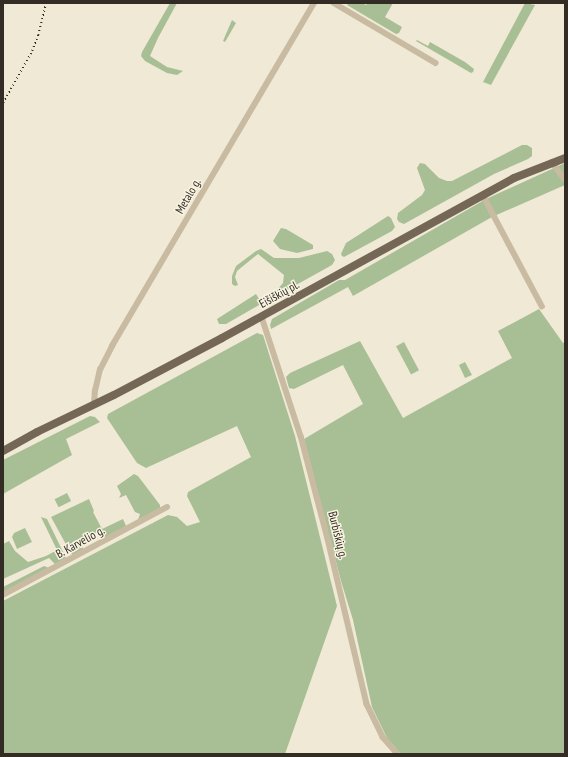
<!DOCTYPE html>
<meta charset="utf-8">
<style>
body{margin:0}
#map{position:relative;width:568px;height:757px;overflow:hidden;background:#f0e9d5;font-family:"PT Sans Narrow",sans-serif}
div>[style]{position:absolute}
.green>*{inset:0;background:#a8bf96;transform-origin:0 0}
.street>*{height:5.5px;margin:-2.75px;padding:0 2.75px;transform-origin:2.75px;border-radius:2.75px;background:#c8bba2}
.primary>*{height:8px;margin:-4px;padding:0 4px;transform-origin:4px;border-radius:4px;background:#756755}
.rail>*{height:1.5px;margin-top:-0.75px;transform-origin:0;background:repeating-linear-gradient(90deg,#322c24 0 1px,transparent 0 4px)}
span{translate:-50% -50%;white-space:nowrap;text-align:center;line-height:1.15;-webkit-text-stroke:3px #f8f3e1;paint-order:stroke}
.street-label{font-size:12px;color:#322c24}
.frame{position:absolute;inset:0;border:4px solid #322c24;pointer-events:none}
</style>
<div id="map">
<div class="green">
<i style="clip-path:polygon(170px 3px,177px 3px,158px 38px,150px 56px,167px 67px,183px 71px,177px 75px,167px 73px,145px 61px,141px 56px,142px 52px)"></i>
<i style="clip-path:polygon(349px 3px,362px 3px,366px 5px,368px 3px,393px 3px,385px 17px,402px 27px,399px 33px,396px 34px,347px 5px)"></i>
<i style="clip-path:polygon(525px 3px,535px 5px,491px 85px,483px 82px)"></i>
<i style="clip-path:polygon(232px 20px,236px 23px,225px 42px,223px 41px)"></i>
<i style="clip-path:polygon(417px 40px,428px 46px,430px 42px,465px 62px,474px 69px,473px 72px,471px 73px,416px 41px)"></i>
<i style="clip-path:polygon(522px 145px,527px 145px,532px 148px,532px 156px,528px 159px,494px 174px,404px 224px,399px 222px,397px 219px,398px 213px,422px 195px,425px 190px,417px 168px,420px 163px,425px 164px,439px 178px,447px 181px,452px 181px)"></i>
<i style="clip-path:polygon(565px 163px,565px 185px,492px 217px,353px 296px,348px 287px,271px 329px,270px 325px,272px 319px,339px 280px,345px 280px,486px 199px)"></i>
<i style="clip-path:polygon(388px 216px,391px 218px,395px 227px,392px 231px,344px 257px,342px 256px,341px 254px,346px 243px)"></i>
<i style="clip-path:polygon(281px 228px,286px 229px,313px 245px,313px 249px,297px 253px,280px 249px,273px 241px)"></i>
<i style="clip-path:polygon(261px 249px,274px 258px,299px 258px,327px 251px,332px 254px,335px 260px,332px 265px,278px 295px,277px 290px,283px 283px,284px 275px,258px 254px,237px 271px,235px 277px,238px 285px,235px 286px,232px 284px,232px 276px,236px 266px,256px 251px)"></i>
<i style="clip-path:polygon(256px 294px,261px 302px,259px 305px,226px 324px,219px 324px,217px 319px)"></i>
<i style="clip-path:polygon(539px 309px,563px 343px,565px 342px,565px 754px,401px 754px,387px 738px,372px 707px,353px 620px,341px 581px,304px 439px,363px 404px,343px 365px,294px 389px,289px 388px,286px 377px,290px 373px,360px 341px,403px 418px,512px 358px,498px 331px)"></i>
<i style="clip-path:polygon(257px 333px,263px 335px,295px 436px,337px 606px,285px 754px,3px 754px,3px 601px,168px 515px,177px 517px,187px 526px,200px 522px,187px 496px,188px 492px,251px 457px,237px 426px,146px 468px,137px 463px,107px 418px,108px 414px)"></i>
<i style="left:404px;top:342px;width:32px;height:9px;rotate:62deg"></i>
<i style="clip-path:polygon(465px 362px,472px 375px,465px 378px,459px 365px)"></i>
<i style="clip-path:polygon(90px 416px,95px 417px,100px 422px,66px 439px,72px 455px,3px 494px,3px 460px)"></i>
<i style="clip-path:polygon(134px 474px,138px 476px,160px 505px,160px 508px,138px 520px,140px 514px,135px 512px,126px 495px,119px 498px,121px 494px,117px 486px)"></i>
<i style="left:67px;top:493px;width:9px;height:14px;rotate:63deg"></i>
<i style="clip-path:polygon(89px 499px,94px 511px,93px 512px,102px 529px,123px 519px,127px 528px,102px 541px,97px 532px,89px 537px,87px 535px,79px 539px,84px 551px,75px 555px,72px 554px,70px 552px,79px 547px,78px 545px,71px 549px,68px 548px,51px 517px)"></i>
<i style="clip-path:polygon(41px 517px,47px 519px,66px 558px,55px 564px,49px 558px,3px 579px,3px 544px,9px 541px,15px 551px,28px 562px,46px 556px,57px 550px)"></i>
<i style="clip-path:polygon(25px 528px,32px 542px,17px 549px,12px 537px,14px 533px)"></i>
<i style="clip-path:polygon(44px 566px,49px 568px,3px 592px,3px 587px)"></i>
</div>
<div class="street">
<i style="left:334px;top:3px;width:118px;rotate:30.5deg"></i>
<i style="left:552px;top:162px;width:21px;rotate:53deg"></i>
<i style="left:483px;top:195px;width:126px;rotate:62deg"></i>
<i style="left:262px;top:317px;width:125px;rotate:71.9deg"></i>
<i style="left:301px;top:436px;width:106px;rotate:75.3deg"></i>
<i style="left:328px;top:539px;width:170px;rotate:76.7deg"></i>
<i style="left:367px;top:704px;width:37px;rotate:64deg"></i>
<i style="left:383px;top:737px;width:23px;rotate:49deg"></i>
<i style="left:94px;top:404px;width:13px;rotate:-86deg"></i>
<i style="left:95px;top:391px;width:22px;rotate:-77deg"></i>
<i style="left:100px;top:370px;width:27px;rotate:-63deg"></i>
<i style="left:112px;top:346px;width:398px;rotate:-59.5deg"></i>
<i style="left:3px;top:595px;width:186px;rotate:-28.2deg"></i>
</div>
<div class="primary">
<i style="left:3px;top:451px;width:39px;rotate:-29deg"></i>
<i style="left:37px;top:432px;width:85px;rotate:-25.7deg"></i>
<i style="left:114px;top:395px;width:122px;rotate:-27.8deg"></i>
<i style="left:222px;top:338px;width:333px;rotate:-28.7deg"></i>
<i style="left:514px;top:178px;width:55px;rotate:-21.4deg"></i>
</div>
<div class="rail">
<i style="left:3px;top:103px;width:60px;rotate:-60.9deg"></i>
<i style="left:32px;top:51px;width:17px;rotate:-69deg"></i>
<i style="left:38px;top:35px;width:33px;rotate:-76deg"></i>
</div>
<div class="street-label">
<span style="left:188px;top:196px;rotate:-60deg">Metalo g.</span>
<span style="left:279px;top:294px;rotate:-29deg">Eišiškių pl.</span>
<span style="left:338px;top:535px;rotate:76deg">Burbiškių g.</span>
<span style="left:80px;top:542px;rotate:-29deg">B. Karvelio g.</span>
</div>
<div class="frame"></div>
</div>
